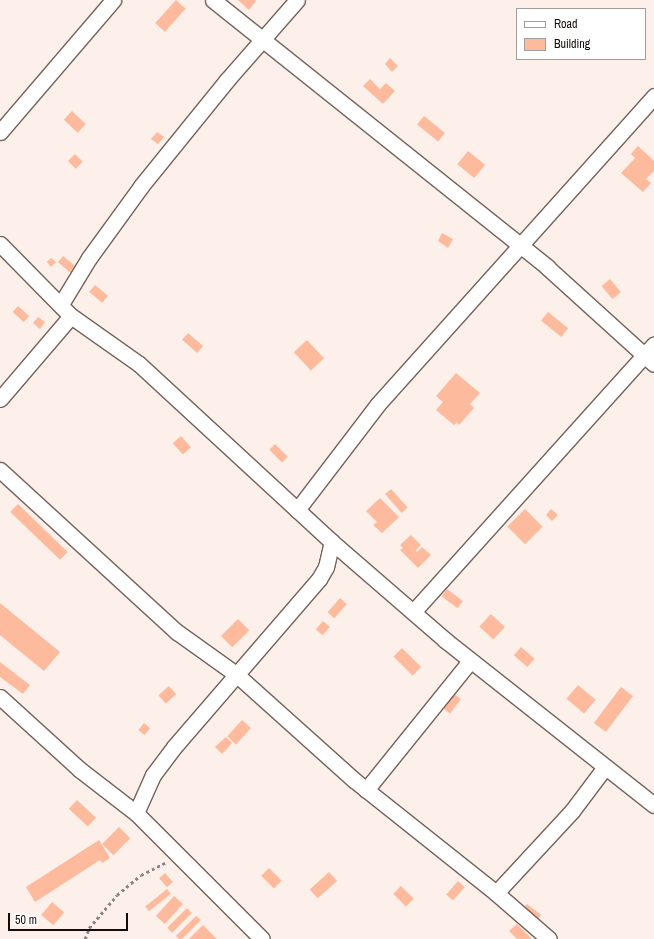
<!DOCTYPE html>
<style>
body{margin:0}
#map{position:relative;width:654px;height:939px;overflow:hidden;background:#fdf0ea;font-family:"Archivo Narrow",sans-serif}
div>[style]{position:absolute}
.building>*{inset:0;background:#feba9c;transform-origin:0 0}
.path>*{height:2.5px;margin-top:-1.25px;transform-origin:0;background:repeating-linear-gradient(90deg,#8e847f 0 3px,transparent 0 6px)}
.roads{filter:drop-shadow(1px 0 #75635a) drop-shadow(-1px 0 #75635a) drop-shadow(0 1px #75635a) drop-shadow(0 -1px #75635a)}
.minor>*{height:15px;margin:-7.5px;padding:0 7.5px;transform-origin:7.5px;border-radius:7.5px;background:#fff}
span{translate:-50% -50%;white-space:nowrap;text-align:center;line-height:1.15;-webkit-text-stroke:3.5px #fff;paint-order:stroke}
.legend{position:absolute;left:516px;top:8px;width:130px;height:52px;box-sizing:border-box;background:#fff;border:1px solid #a19e9d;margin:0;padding:5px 7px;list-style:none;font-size:12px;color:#130c09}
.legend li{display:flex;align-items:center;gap:8px;height:20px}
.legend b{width:20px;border:1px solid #a19e9d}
.scale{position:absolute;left:8px;top:913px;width:120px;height:18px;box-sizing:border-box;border:2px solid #130c09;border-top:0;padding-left:5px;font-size:12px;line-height:14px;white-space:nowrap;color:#130c09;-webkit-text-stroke:3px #fff;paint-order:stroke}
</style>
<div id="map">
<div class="building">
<i style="left:176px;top:0;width:13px;height:31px;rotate:42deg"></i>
<i style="clip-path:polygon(238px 0,255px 0,256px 1px,249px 10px)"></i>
<i style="clip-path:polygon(390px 58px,398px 66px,392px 72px,385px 64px)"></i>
<i style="clip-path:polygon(370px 79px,380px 89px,386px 83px,395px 91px,383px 104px,363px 86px)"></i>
<i style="left:72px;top:111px;width:19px;height:12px;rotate:43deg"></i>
<i style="left:424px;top:116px;width:27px;height:11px;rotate:39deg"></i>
<i style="clip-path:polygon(157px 132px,164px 137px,158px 144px,151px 139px)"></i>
<i style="clip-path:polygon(638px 146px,654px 161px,654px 171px,646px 179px,651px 183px,643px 192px,621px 173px,635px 158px,631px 154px)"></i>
<i style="left:468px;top:151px;width:22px;height:17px;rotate:39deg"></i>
<i style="left:75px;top:154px;width:11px;height:10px;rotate:45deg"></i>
<i style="clip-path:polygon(442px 233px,453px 239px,448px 248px,438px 241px)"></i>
<i style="left:63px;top:256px;width:16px;height:8px;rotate:40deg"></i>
<i style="clip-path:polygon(51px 258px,56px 262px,51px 267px,47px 262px)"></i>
<i style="left:610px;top:279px;width:17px;height:11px;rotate:50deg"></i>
<i style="left:95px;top:285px;width:17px;height:9px;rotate:40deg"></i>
<i style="left:18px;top:306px;width:15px;height:8px;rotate:42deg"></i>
<i style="left:548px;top:312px;width:26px;height:11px;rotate:39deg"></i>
<i style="clip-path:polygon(38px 317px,45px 322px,40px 329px,33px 323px)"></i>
<i style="left:188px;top:333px;width:20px;height:9px;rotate:41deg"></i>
<i style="left:307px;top:340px;width:25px;height:18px;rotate:47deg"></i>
<i style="clip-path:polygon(456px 373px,480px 393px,470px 404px,474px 408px,459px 425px,457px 422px,454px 425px,436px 410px,443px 402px,436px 396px)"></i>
<i style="left:181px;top:436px;width:15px;height:11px;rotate:48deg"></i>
<i style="left:275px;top:444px;width:18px;height:8px;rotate:45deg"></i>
<i style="left:391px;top:489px;width:25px;height:8px;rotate:48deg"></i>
<i style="clip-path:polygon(380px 498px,399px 517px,382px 533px,373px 525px,377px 522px,366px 511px)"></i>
<i style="left:18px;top:504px;width:69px;height:11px;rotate:44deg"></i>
<i style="left:525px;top:509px;width:25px;height:25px;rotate:45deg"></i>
<i style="clip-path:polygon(551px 509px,558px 515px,552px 521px,546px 515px)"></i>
<i style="clip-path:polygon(411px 535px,421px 545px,416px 550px,417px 552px,422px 547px,431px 555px,418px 568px,400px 550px,403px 548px,400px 545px)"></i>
<i style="left:447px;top:589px;width:20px;height:9px;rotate:37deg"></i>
<i style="left:340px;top:598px;width:9px;height:19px;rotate:41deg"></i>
<i style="clip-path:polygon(0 603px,60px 652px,44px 671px,0 635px)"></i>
<i style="left:491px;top:614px;width:19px;height:17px;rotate:43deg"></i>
<i style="left:238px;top:619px;width:16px;height:24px;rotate:45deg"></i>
<i style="left:323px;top:621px;width:9px;height:11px;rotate:41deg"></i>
<i style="left:521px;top:647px;width:18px;height:11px;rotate:41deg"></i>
<i style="left:402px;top:648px;width:27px;height:12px;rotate:45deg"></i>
<i style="clip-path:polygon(0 662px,30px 685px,23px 694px,0 677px)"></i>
<i style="left:578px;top:685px;width:23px;height:18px;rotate:40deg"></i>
<i style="left:169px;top:686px;width:11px;height:14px;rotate:49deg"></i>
<i style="left:621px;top:687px;width:15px;height:45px;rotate:37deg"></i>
<i style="left:453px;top:693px;width:10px;height:18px;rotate:37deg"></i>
<i style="left:242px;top:720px;width:12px;height:22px;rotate:42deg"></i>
<i style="left:144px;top:723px;width:8px;height:9px;rotate:40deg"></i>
<i style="clip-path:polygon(226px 737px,232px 743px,222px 754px,215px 747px)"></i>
<i style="left:77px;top:800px;width:26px;height:12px;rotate:43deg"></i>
<i style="left:119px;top:827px;width:16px;height:24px;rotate:45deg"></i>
<i style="clip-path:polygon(99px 840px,110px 858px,102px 863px,100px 860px,35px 902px,26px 887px)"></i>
<i style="left:269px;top:868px;width:18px;height:11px;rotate:45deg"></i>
<i style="left:329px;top:872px;width:12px;height:26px;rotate:48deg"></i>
<i style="left:165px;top:873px;width:12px;height:8px;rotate:48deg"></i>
<i style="left:458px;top:881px;width:9px;height:18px;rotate:41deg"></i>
<i style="left:401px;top:886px;width:18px;height:11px;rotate:45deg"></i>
<i style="left:167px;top:889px;width:6px;height:28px;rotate:51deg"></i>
<i style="left:174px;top:896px;width:12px;height:27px;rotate:42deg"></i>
<i style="left:52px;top:902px;width:16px;height:17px;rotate:40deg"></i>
<i style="left:527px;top:904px;width:18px;height:11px;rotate:38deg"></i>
<i style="left:187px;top:908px;width:7px;height:28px;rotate:45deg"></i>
<i style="clip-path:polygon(196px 916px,201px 920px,182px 939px,179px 939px,176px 936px)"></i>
<i style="clip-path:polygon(517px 924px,531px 938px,530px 939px,517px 939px,509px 931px)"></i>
<i style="clip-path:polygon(203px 925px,217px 939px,189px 939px)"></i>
</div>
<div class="path">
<i style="left:85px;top:939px;width:12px;rotate:-70deg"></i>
<i style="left:89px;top:928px;width:43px;rotate:-49.7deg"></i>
<i style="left:117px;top:895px;width:31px;rotate:-40deg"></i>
<i style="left:141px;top:875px;width:27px;rotate:-27deg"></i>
</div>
<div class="roads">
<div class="minor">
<i style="left:213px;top:0;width:428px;rotate:38.6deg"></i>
<i style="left:547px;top:267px;width:144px;rotate:42.2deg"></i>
<i style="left:0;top:132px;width:174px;rotate:-49.4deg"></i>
<i style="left:0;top:244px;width:101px;rotate:45.4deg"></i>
<i style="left:71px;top:316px;width:83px;rotate:35.2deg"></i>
<i style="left:139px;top:364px;width:263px;rotate:42.7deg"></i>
<i style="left:332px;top:542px;width:150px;rotate:40.9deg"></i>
<i style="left:445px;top:640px;width:266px;rotate:38.3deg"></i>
<i style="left:61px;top:304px;width:54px;rotate:-58.7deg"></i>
<i style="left:89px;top:258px;width:90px;rotate:-54deg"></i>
<i style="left:142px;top:185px;width:135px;rotate:-51deg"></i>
<i style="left:227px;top:80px;width:106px;rotate:-48.8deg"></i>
<i style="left:0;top:399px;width:109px;rotate:-49.5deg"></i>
<i style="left:0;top:470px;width:240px;rotate:42.5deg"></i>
<i style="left:177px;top:632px;width:74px;rotate:35.6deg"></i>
<i style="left:237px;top:675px;width:157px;rotate:41.9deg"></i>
<i style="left:354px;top:780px;width:181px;rotate:38.5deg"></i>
<i style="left:496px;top:893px;width:70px;rotate:41deg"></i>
<i style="left:297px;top:510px;width:133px;rotate:-52.6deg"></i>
<i style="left:378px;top:404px;width:414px;rotate:-48.1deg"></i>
<i style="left:413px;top:612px;width:360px;rotate:-48deg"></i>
<i style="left:0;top:697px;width:107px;rotate:42.3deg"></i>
<i style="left:79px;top:769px;width:72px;rotate:37.7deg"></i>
<i style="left:136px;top:813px;width:178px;rotate:45deg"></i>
<i style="left:366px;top:790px;width:166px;rotate:-51.1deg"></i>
<i style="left:136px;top:813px;width:42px;rotate:-65.9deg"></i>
<i style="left:153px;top:775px;width:35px;rotate:-53deg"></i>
<i style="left:174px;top:747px;width:222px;rotate:-49.2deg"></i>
<i style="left:319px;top:579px;width:14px;rotate:-60deg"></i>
<i style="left:326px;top:567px;width:26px;rotate:-77deg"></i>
<i style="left:496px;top:893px;width:112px;rotate:-47.2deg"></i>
<i style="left:572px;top:811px;width:55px;rotate:-53.1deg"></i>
</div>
</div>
<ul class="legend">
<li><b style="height:5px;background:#fff"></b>Road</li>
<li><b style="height:11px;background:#feba9c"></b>Building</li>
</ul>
<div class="scale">50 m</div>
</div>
